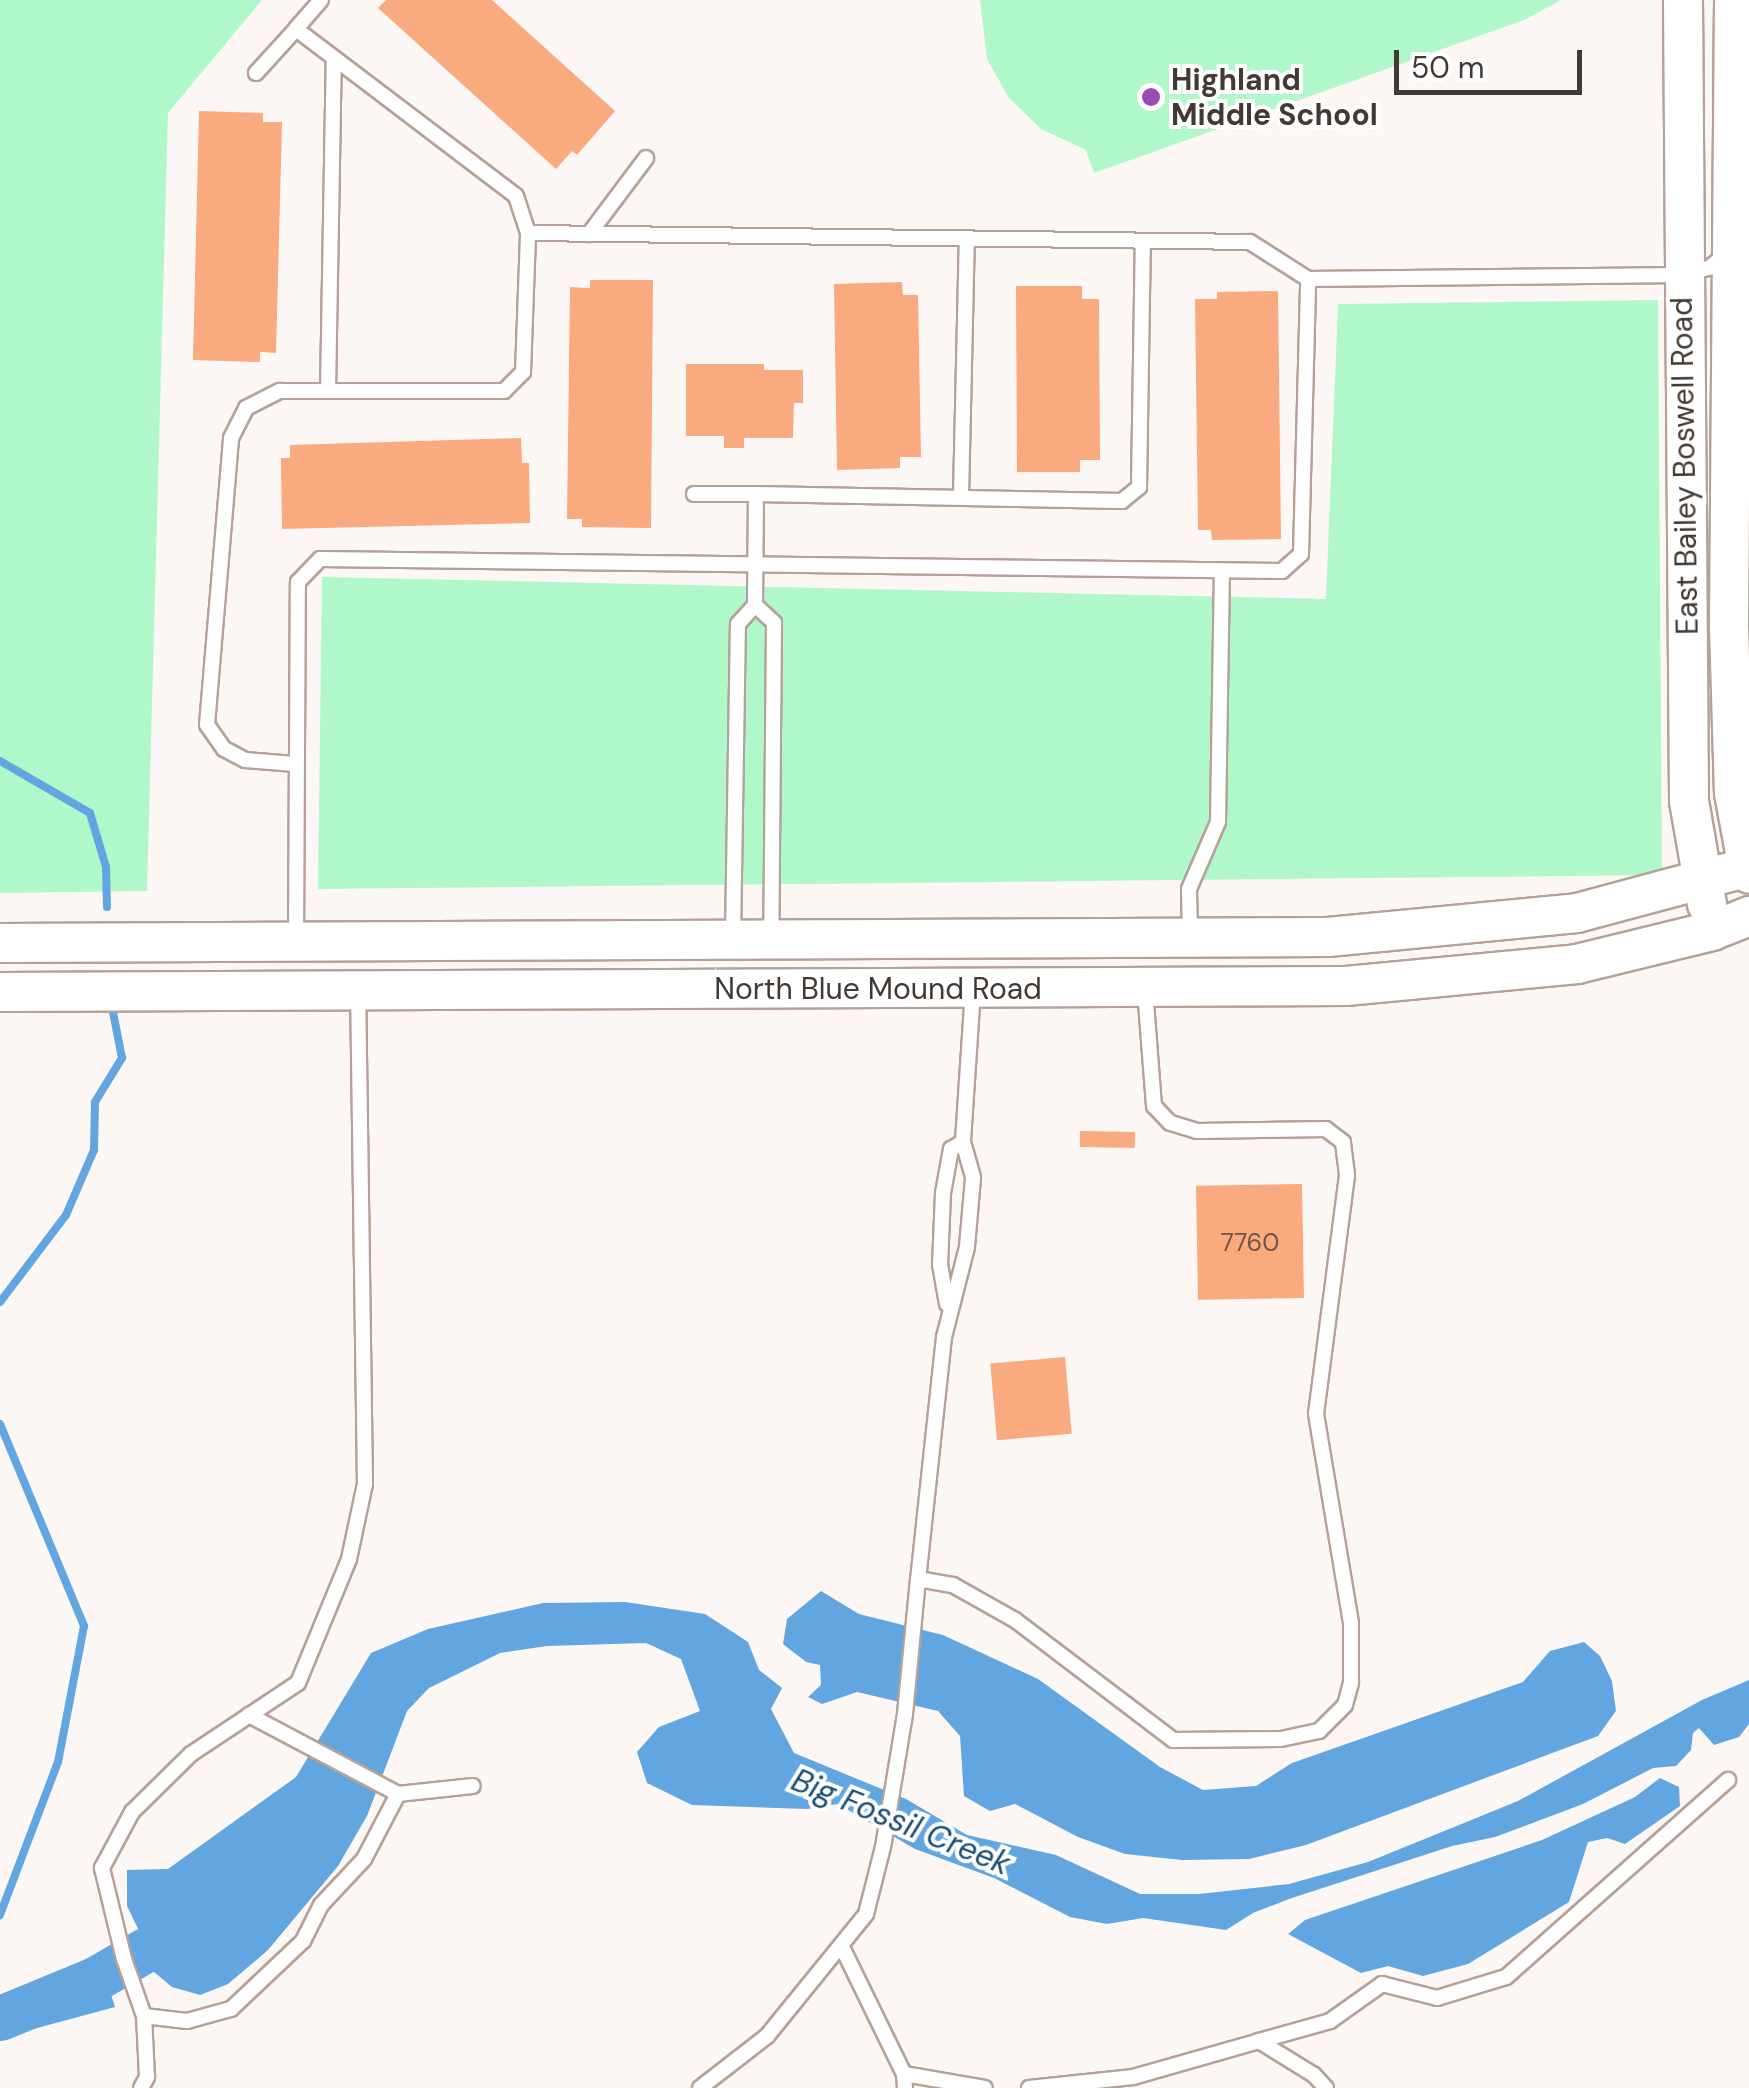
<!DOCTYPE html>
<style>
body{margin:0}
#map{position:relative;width:1749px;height:2088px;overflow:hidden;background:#fcf7f5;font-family:"DM Sans",sans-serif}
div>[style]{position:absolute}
.green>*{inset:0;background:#b0f8c9}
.water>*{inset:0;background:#61a6e0}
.stream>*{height:8px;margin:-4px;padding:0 4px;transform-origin:4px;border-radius:4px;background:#61a6e0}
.river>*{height:45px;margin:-22.5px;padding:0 22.5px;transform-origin:22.5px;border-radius:22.5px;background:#61a6e0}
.building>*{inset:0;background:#faaa7f;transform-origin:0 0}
.roads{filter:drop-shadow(2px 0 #b5a197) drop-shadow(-2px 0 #b5a197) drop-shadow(0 2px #b5a197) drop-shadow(0 -2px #b5a197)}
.service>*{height:14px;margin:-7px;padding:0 7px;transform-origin:7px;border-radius:7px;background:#fff}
.secondary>*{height:38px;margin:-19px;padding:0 19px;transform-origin:19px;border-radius:19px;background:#fff}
.dots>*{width:28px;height:28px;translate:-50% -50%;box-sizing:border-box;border:5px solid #fff;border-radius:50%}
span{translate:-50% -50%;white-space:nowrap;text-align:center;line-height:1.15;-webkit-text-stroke:8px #fff;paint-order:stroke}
.number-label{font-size:25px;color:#6f5547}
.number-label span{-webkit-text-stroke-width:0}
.poi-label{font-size:30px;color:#413934;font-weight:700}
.left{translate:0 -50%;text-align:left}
.street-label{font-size:30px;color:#413934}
.water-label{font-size:32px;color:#1b4e74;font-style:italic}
.scale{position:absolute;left:1394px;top:50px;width:188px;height:45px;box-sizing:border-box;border:5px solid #413934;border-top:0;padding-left:12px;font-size:30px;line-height:35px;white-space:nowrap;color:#413934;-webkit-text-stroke:8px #fff;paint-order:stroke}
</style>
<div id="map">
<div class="green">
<i style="clip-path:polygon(0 0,262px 0,168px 113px,147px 891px,0 893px)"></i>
<i style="clip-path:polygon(980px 0,1561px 0,1524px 20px,1094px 173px,1086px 150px,1041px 129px,1009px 98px,987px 59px)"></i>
<i style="clip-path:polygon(1658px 300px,1662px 875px,318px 889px,322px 577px,1326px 599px,1338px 304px)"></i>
</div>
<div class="water">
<i style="clip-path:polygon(821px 1591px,859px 1614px,943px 1635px,1038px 1679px,1160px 1767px,1203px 1790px,1256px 1786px,1292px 1763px,1523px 1682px,1550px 1651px,1584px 1642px,1600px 1656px,1612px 1681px,1616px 1711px,1598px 1736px,1306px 1845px,1249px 1859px,1182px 1860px,1125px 1854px,1078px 1837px,1015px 1804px,990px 1811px,964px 1796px,960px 1736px,938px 1711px,857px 1692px,822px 1704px,808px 1697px,821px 1685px,820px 1665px,806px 1662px,783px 1644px,787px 1619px)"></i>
<i style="clip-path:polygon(625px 1602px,705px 1614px,748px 1642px,759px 1670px,782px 1688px,771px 1709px,794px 1753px,906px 1799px,967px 1835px,1056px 1855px,1140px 1894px,1199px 1894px,1289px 1884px,1368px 1862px,1518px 1801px,1702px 1700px,1749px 1680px,1749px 1724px,1739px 1737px,1714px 1745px,1699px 1728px,1693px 1733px,1691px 1750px,1676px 1766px,1653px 1768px,1583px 1804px,1495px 1837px,1452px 1846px,1289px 1899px,1253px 1913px,1226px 1930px,1143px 1918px,1107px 1924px,1070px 1917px,994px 1878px,915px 1849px,838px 1804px,807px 1809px,692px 1805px,647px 1783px,637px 1752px,659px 1727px,700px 1711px,681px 1659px,646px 1643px,547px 1646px,500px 1653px,429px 1688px,407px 1711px,367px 1816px,338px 1866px,268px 1950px,228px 1984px,200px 1995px,172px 1987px,147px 1966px,142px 1937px,127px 1906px,127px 1870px,168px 1869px,296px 1777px,371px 1653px,428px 1629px,543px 1603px)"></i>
<i style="clip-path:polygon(1660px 1778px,1679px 1787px,1680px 1806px,1625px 1844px,1607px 1838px,1588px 1842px,1569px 1902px,1468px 1964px,1423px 1976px,1388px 1966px,1361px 1973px,1288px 1934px,1305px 1920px,1542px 1840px,1635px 1797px)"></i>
<i style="clip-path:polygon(101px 1964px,115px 2007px,0 2038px,0 2011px,31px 1998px,48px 1979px)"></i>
</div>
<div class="stream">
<i style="left:0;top:761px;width:104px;rotate:30deg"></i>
<i style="left:90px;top:813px;width:56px;rotate:73.5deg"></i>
<i style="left:106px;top:867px;width:40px;rotate:88.6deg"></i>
<i style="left:0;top:1302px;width:109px;rotate:-52.8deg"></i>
<i style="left:66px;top:1215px;width:71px;rotate:-66.7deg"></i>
<i style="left:94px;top:1150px;width:48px;rotate:-88.8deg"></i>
<i style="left:95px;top:1102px;width:52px;rotate:-58.5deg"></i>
<i style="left:122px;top:1058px;width:57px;rotate:-101.1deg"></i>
<i style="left:0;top:1424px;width:219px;rotate:67.4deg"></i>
<i style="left:84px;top:1626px;width:138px;rotate:100.8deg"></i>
<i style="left:58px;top:1762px;width:164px;rotate:110.8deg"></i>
</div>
<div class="river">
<i style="left:0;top:2018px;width:103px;rotate:-22.3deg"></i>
<i style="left:95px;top:1979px;width:118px;rotate:-30deg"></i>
</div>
<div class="building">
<i style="clip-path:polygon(386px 0,492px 0,615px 111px,577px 155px,572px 151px,556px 169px,378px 8px)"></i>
<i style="clip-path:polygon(199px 111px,263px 113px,263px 122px,282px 122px,276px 353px,260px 352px,260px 362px,193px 360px)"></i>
<i style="clip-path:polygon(590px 280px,653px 280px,651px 528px,582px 527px,582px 519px,567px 519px,570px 287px,590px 288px)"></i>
<i style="clip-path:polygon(902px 282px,903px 295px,918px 295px,921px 457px,900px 457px,900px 468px,837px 470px,834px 284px)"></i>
<i style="clip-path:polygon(1016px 286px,1082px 286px,1082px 299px,1099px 299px,1100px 460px,1080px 460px,1080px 472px,1017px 472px)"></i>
<i style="clip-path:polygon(1278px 291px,1281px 539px,1212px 540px,1211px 530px,1198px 530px,1195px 299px,1217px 299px,1217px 292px)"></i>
<i style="clip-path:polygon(686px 364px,764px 364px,764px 370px,803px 370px,803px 403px,794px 403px,793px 438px,744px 438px,744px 448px,724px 448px,724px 436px,686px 436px)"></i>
<i style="clip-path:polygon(521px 438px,522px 463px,529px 463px,530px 523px,282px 529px,281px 458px,290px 458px,290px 445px)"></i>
<i style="left:1080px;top:1131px;width:55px;height:16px;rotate:1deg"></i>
<i style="left:1302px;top:1184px;width:114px;height:106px;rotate:89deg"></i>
<i style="left:1065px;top:1357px;width:77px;height:75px;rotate:85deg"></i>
</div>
<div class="roads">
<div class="service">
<i style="left:321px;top:0;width:38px;rotate:131deg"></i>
<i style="left:296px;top:29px;width:276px;rotate:37.2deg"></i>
<i style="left:516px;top:196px;width:39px;rotate:72deg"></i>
<i style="left:256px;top:73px;width:59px;rotate:-47.7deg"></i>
<i style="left:589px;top:234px;width:95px;rotate:-53.1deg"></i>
<i style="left:328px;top:391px;width:333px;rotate:-89deg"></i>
<i style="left:694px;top:494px;width:62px"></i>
<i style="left:961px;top:496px;width:257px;rotate:-88.7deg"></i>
<i style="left:755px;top:605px;width:26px;rotate:43deg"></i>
<i style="left:774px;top:623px;width:315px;rotate:90.5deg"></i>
<i style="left:295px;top:764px;width:50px;rotate:-175.4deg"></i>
<i style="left:245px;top:760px;width:24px;rotate:-152deg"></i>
<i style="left:224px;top:749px;width:29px;rotate:-125deg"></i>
<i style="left:207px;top:725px;width:288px;rotate:-85.2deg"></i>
<i style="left:231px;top:438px;width:34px;rotate:-63deg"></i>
<i style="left:246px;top:408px;width:38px;rotate:-27deg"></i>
<i style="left:280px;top:391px;width:224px"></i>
<i style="left:504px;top:391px;width:27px;rotate:-45deg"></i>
<i style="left:523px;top:372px;width:139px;rotate:-87.9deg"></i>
<i style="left:528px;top:233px;width:722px;rotate:0.71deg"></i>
<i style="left:1250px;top:242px;width:69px;rotate:32.5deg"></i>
<i style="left:1190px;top:934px;width:45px;rotate:-91.3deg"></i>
<i style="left:1189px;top:889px;width:73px;rotate:-66.6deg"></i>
<i style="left:1218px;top:822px;width:251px;rotate:-89.1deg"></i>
<i style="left:733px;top:938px;width:314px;rotate:-89.1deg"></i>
<i style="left:738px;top:624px;width:25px;rotate:-48deg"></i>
<i style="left:755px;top:605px;width:111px;rotate:-89.5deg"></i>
<i style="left:756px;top:494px;width:366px;rotate:1.1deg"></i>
<i style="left:1122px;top:501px;width:22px;rotate:-39deg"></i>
<i style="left:1139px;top:487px;width:245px;rotate:-89.1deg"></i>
<i style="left:296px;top:939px;width:357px;rotate:-89.7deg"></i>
<i style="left:298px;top:582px;width:32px;rotate:-46deg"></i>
<i style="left:320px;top:559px;width:962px;rotate:0.71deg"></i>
<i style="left:1282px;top:571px;width:25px;rotate:-42deg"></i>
<i style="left:1301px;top:554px;width:275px;rotate:-88.5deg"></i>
<i style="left:1308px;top:279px;width:374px;rotate:-0.6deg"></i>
<i style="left:1682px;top:275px;width:28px;rotate:-15deg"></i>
<i style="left:1709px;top:268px;width:21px;rotate:-39deg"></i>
<i style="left:973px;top:990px;width:152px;rotate:93.8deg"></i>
<i style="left:963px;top:1142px;width:37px;rotate:74deg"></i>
<i style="left:973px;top:1178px;width:69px;rotate:95deg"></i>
<i style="left:967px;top:1247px;width:93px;rotate:104.3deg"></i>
<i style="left:944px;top:1337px;width:243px;rotate:96.1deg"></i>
<i style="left:918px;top:1579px;width:36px;rotate:10deg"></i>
<i style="left:953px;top:1585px;width:71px;rotate:29.4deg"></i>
<i style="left:1015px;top:1620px;width:198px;rotate:37.2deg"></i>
<i style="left:1173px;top:1740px;width:108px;rotate:-0.5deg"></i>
<i style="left:1281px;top:1739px;width:39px;rotate:-12deg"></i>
<i style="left:1319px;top:1731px;width:37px;rotate:-45deg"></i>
<i style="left:1345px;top:1705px;width:24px;rotate:-75deg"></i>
<i style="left:1351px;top:1682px;width:59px;rotate:-90deg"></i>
<i style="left:1351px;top:1623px;width:212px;rotate:-99.5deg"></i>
<i style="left:1316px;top:1414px;width:241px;rotate:-82.6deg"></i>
<i style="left:1347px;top:1175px;width:33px;rotate:-97deg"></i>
<i style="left:1343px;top:1142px;width:21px;rotate:-143deg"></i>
<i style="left:1326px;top:1129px;width:129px;rotate:179.1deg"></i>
<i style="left:1197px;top:1131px;width:28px;rotate:-163deg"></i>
<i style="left:1170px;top:1123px;width:23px;rotate:-133deg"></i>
<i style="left:1154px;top:1106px;width:117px;rotate:-94.4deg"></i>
<i style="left:947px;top:1304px;width:40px;rotate:-100deg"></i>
<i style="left:940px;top:1265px;width:72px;rotate:-87.6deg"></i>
<i style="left:943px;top:1193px;width:45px;rotate:-79.7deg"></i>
<i style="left:951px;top:1149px;width:14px;rotate:-30deg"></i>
<i style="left:249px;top:1715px;width:169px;rotate:27.9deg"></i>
<i style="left:841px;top:1945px;width:144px;rotate:64deg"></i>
<i style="left:904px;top:2074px;width:14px;rotate:86deg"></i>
<i style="left:144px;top:2016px;width:43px;rotate:6.6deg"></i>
<i style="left:187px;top:2021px;width:46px;rotate:-15.3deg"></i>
<i style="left:231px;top:2009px;width:99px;rotate:-43.4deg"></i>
<i style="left:303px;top:1941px;width:40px;rotate:-63.4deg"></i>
<i style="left:321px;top:1905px;width:63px;rotate:-46.9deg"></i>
<i style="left:364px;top:1859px;width:73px;rotate:-62.4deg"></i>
<i style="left:398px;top:1794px;width:75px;rotate:-6.1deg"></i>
<i style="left:904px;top:2074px;width:82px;rotate:9.8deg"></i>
<i style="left:141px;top:2088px;width:13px;rotate:-61deg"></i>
<i style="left:147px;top:2077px;width:61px;rotate:-92.8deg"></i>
<i style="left:144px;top:2016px;width:60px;rotate:-109.3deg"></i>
<i style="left:124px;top:1959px;width:94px;rotate:-103.6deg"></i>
<i style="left:102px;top:1868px;width:64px;rotate:-61.8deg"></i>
<i style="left:132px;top:1812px;width:83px;rotate:-44.5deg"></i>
<i style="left:191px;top:1754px;width:128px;rotate:-33.6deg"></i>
<i style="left:298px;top:1683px;width:134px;rotate:-67.6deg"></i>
<i style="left:349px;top:1559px;width:77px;rotate:-78deg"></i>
<i style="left:365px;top:1484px;width:491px;rotate:-90.8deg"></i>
<i style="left:700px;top:2088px;width:85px;rotate:-37.8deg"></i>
<i style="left:767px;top:2036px;width:157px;rotate:-50.9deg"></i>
<i style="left:866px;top:1914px;width:69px;rotate:-75.8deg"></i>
<i style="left:883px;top:1847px;width:135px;rotate:-80.6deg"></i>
<i style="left:905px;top:1714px;width:136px;rotate:-84.5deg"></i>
<i style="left:1029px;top:2088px;width:105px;rotate:-6deg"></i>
<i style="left:1133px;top:2077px;width:131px;rotate:-15.9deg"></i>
<i style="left:1326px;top:2088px;width:18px;rotate:-133deg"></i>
<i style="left:1314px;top:2075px;width:65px;rotate:-148.3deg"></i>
<i style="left:1259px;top:2041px;width:74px;rotate:-15.7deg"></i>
<i style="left:1330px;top:2021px;width:64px;rotate:-35.4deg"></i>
<i style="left:1382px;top:1984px;width:57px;rotate:14.3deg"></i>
<i style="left:1437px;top:1998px;width:72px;rotate:-16.9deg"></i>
<i style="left:1506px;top:1977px;width:297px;rotate:-41.6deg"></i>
</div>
<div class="secondary">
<i style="left:1683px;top:0;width:801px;rotate:89.57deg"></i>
<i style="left:1689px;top:801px;width:105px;rotate:80.1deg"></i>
<i style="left:1734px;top:0;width:626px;rotate:90.46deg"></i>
<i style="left:1729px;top:626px;width:167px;rotate:88.3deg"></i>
<i style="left:1734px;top:793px;width:82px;rotate:79.5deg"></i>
<i style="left:0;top:943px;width:1328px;rotate:-0.26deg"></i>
<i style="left:1328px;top:937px;width:250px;rotate:-5.5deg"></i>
<i style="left:1577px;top:913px;width:178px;rotate:-15deg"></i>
<i style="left:0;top:992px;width:1346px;rotate:-0.26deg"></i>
<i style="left:1346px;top:986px;width:232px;rotate:-5.4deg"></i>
<i style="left:1577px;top:964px;width:139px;rotate:-13.7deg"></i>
<i style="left:1712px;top:931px;width:40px;rotate:-22deg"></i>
</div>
</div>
<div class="dots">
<i style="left:1151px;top:97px;background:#9b49b9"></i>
</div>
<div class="number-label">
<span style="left:1250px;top:1243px">7760</span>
</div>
<div class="poi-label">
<span class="left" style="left:1171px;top:97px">Highland<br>Middle School</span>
</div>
<div class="street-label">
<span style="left:1685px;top:466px;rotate:-91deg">East Bailey Boswell Road</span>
<span style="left:878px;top:989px">North Blue Mound Road</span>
</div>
<div class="water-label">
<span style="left:901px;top:1822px;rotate:22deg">Big Fossil Creek</span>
</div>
<div class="scale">50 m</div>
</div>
